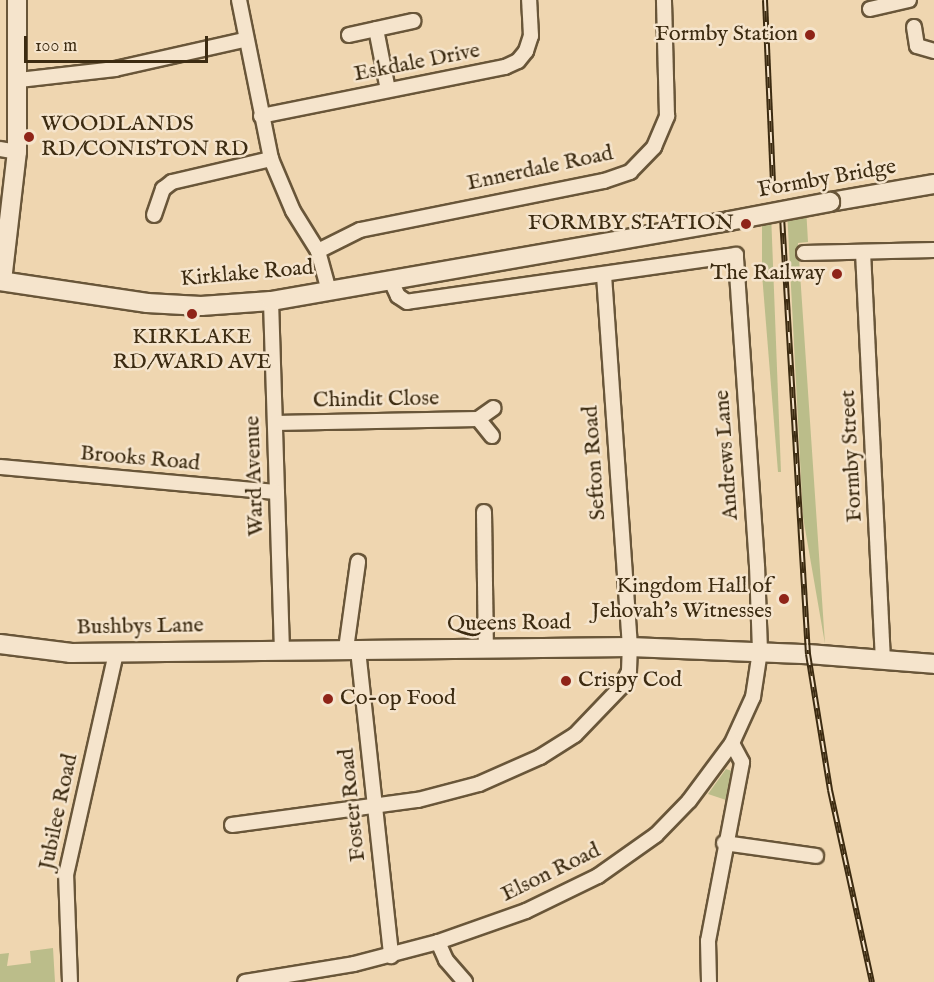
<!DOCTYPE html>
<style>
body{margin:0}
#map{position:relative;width:934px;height:982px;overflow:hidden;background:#efd6b0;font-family:"IM FELL English",serif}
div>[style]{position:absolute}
.green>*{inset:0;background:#bbbd8a}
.roads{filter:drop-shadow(2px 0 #695639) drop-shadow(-2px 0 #695639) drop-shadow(0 2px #695639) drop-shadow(0 -2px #695639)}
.minor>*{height:14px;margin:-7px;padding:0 7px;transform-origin:7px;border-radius:7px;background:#f5e4cc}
.tertiary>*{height:18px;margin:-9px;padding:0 9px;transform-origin:9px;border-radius:9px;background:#f5e4cc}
.rail>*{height:6px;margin-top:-3px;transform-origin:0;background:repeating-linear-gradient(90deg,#f5e4cc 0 11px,#3c2b11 0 22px);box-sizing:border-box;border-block:2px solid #3c2b11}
.bridges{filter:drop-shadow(2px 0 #695639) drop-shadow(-2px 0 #695639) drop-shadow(0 2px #695639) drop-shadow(0 -2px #695639)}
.tertiary-bridge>*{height:18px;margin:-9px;padding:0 9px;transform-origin:9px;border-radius:9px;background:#f5e4cc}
.dots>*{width:16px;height:16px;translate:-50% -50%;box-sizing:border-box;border:3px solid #f5e4cc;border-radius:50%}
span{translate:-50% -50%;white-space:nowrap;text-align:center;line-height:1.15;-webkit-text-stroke:5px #f5e4cc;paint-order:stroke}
.poi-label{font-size:22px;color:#3c2b11}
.right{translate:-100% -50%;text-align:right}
.left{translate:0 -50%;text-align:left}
.street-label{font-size:22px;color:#3c2b11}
.scale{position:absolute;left:24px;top:36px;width:184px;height:27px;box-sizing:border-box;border:3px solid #3c2b11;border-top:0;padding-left:8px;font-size:18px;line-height:21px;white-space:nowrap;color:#3c2b11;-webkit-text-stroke:4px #f5e4cc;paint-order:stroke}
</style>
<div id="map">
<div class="green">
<i style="clip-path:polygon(806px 207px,808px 242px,798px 243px,825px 644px,803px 517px,787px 210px)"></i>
<i style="clip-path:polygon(771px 213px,781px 472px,778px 472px,762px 274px,762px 215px)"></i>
<i style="clip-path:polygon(726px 769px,732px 771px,726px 800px,708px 794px)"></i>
<i style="clip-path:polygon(53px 948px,55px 982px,0 982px,0 954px,9px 953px,7px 966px,31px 963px,30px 951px)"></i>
</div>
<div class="roads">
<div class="minor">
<i style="left:239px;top:0;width:162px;rotate:78.6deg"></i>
<i style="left:271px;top:159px;width:56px;rotate:67.1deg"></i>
<i style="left:293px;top:211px;width:47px;rotate:58deg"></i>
<i style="left:318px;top:251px;width:41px;rotate:74.6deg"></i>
<i style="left:870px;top:9px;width:40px;rotate:-13deg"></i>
<i style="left:914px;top:27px;width:19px;rotate:81deg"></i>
<i style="left:917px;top:46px;width:18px;rotate:16deg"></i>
<i style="left:376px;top:29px;width:62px;rotate:78.9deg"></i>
<i style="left:349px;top:35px;width:66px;rotate:-12.3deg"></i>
<i style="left:19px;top:80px;width:97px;rotate:-6.5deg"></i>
<i style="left:115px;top:69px;width:132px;rotate:-12.7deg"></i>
<i style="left:261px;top:116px;width:249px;rotate:-11.4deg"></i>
<i style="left:505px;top:67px;width:14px;rotate:-25deg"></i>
<i style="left:518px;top:61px;width:13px;rotate:-51deg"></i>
<i style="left:526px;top:51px;width:16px;rotate:-72deg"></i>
<i style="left:531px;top:36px;width:36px;rotate:-93deg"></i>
<i style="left:0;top:149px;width:17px;rotate:10deg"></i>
<i style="left:154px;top:215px;width:28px;rotate:-71deg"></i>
<i style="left:163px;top:189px;width:11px;rotate:-38deg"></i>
<i style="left:172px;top:182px;width:102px;rotate:-13.1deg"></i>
<i style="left:318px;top:251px;width:47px;rotate:-26.6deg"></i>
<i style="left:360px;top:230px;width:249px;rotate:-11.4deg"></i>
<i style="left:604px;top:181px;width:28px;rotate:-19deg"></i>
<i style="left:630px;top:172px;width:35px;rotate:-46deg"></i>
<i style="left:654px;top:147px;width:34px;rotate:-67deg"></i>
<i style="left:667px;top:116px;width:116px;rotate:-91.5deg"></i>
<i style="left:863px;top:252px;width:407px;rotate:87.2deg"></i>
<i style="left:804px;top:253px;width:130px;rotate:-1.3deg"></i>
<i style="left:271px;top:301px;width:348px;rotate:88.2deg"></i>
<i style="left:275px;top:423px;width:203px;rotate:-1.1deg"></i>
<i style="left:492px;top:436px;width:22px;rotate:-129deg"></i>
<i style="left:478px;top:419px;width:19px;rotate:-35deg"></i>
<i style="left:0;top:467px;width:278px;rotate:5.2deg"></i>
<i style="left:484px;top:512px;width:137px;rotate:89.2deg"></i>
<i style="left:346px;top:649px;width:88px;rotate:-82.1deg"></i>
<i style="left:358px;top:650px;width:308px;rotate:83.8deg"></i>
<i style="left:232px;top:825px;width:188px;rotate:-7.7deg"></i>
<i style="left:418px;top:800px;width:63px;rotate:-14.7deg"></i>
<i style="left:479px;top:784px;width:67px;rotate:-23.9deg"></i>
<i style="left:540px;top:757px;width:41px;rotate:-32.2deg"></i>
<i style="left:575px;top:735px;width:66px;rotate:-46.2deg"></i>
<i style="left:621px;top:687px;width:18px;rotate:-63deg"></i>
<i style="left:629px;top:671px;width:24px;rotate:-88deg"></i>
<i style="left:630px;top:647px;width:372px;rotate:-94deg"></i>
<i style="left:724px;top:843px;width:93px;rotate:8deg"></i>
<i style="left:438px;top:942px;width:20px;rotate:66deg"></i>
<i style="left:446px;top:960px;width:29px;rotate:49deg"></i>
<i style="left:70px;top:982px;width:107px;rotate:-92.1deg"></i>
<i style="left:66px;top:875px;width:228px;rotate:-77.3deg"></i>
<i style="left:245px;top:982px;width:110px;rotate:-9.4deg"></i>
<i style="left:354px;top:964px;width:87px;rotate:-14.7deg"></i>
<i style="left:438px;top:942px;width:93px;rotate:-19.4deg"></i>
<i style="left:526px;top:911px;width:80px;rotate:-25.9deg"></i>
<i style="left:598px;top:876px;width:71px;rotate:-35.3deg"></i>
<i style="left:656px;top:835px;width:47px;rotate:-45.9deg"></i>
<i style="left:689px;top:801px;width:72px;rotate:-53.4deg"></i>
<i style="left:732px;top:743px;width:51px;rotate:-65.5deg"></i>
<i style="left:753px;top:697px;width:47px;rotate:-81.3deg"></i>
<i style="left:760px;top:651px;width:85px;rotate:-92deg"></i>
<i style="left:757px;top:566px;width:312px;rotate:-93.9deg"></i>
<i style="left:736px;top:255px;width:332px;rotate:171.9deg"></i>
<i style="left:407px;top:302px;width:11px;rotate:-146deg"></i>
<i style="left:398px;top:296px;width:17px;rotate:-115deg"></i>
<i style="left:709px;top:982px;width:41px;rotate:-91.4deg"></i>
<i style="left:708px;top:941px;width:182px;rotate:-79.2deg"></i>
<i style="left:742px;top:762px;width:21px;rotate:-118deg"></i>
</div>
<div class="tertiary">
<i style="left:830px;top:202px;width:106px;rotate:-9.8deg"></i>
<i style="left:0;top:281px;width:149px;rotate:8.5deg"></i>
<i style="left:147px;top:303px;width:54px;rotate:3.2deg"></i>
<i style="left:201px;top:306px;width:70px;rotate:-4.1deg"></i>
<i style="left:271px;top:301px;width:465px;rotate:-9.9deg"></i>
<i style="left:2px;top:281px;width:130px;rotate:-83.4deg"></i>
<i style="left:17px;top:152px;width:152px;rotate:-90deg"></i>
<i style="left:0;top:644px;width:72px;rotate:7.2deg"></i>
<i style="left:71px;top:653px;width:559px;rotate:-0.61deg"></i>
<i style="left:630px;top:647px;width:178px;rotate:2.3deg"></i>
<i style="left:808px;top:654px;width:126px;rotate:4.5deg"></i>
</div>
</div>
<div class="rail">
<i style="left:765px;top:0;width:184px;rotate:87.5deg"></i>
<i style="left:781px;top:200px;width:455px;rotate:86.6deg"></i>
<i style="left:808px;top:654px;width:138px;rotate:80.8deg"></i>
<i style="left:830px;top:790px;width:197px;rotate:77.7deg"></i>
</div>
<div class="bridges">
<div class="tertiary-bridge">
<i style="left:729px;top:221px;width:103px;rotate:-10.7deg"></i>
</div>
</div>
<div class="dots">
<i style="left:810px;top:35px;background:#8f2418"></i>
<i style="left:29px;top:137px;background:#8f2418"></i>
<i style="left:746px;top:224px;background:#8f2418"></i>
<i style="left:837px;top:274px;background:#8f2418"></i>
<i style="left:192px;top:314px;background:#8f2418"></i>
<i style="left:784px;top:599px;background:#8f2418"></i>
<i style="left:566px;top:681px;background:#8f2418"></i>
<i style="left:328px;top:699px;background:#8f2418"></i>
</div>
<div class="poi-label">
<span class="right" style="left:798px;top:35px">Formby Station</span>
<span class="left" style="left:41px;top:137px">WOODLANDS<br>RD/CONISTON RD</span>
<span class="right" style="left:734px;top:224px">FORMBY STATION</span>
<span class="right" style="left:825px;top:274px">The Railway</span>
<span style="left:192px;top:350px">KIRKLAKE<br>RD/WARD AVE</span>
<span class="right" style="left:772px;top:599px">Kingdom Hall of<br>Jehovah's Witnesses</span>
<span class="left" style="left:578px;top:681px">Crispy Cod</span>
<span class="left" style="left:340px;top:699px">Co-op Food</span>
</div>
<div class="street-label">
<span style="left:417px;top:63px;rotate:-11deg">Eskdale Drive</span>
<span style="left:540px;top:169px;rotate:-12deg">Ennerdale Road</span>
<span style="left:827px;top:179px;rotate:-10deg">Formby Bridge</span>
<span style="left:247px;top:274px;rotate:-5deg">Kirklake Road</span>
<span style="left:376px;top:400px;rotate:-1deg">Chindit Close</span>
<span style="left:727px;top:455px;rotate:-94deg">Andrews Lane</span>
<span style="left:852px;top:456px;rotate:-93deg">Formby Street</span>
<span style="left:140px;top:459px;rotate:5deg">Brooks Road</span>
<span style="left:595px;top:463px;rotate:-94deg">Sefton Road</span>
<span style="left:255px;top:476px;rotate:-92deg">Ward Avenue</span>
<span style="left:509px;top:624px;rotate:-1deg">Queens Road</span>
<span style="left:140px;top:627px;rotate:-1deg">Bushbys Lane</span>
<span style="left:353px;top:805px;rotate:-96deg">Foster Road</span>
<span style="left:59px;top:812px;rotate:-78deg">Jubilee Road</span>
<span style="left:551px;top:873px;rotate:-26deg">Elson Road</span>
</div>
<div class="scale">100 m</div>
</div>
